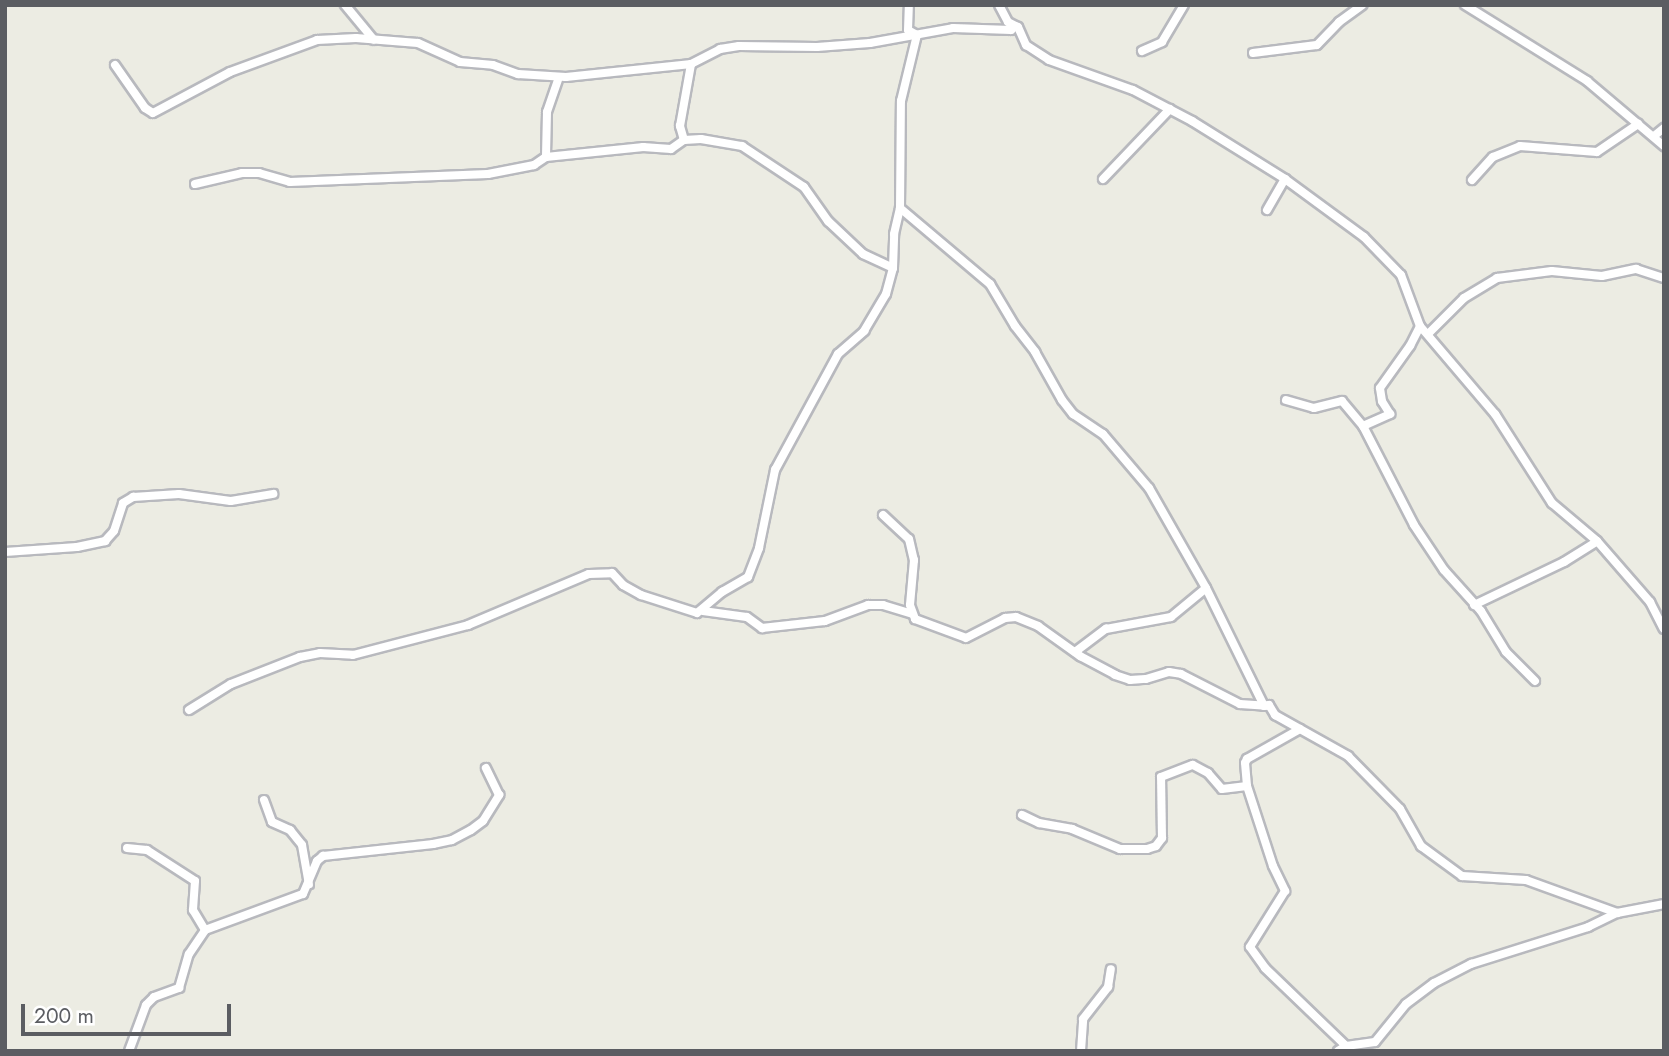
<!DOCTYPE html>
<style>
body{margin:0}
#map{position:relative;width:1669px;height:1056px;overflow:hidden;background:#ecece3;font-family:Jost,sans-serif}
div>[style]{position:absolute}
.roads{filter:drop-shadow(2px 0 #b8b9be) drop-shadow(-2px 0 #b8b9be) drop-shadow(0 2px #b8b9be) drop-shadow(0 -2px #b8b9be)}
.minor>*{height:8px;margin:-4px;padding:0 4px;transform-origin:4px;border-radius:4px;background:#fff}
span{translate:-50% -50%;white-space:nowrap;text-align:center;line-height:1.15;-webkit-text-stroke:5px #fff;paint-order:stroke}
.frame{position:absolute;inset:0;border:7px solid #5b5d62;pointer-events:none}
.scale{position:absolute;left:21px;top:1004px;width:210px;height:32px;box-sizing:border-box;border:4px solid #5b5d62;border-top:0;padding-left:9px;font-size:21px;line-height:24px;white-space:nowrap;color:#5b5d62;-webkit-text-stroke:5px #fff;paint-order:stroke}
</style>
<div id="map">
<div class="roads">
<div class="minor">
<i style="left:345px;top:5px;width:45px;rotate:50.4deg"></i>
<i style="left:999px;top:5px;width:19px;rotate:62deg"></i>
<i style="left:1008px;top:22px;width:11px;rotate:27deg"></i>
<i style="left:1018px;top:27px;width:20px;rotate:66deg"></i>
<i style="left:1026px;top:45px;width:27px;rotate:33deg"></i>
<i style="left:1049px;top:60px;width:89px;rotate:19.7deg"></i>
<i style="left:1133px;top:90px;width:67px;rotate:27.7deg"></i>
<i style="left:1192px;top:121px;width:110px;rotate:31.9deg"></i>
<i style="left:1285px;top:179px;width:98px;rotate:36.3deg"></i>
<i style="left:1364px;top:237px;width:53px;rotate:45.8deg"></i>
<i style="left:1401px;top:275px;width:54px;rotate:69.6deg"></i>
<i style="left:1420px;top:326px;width:116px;rotate:49.6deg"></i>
<i style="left:1495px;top:414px;width:106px;rotate:57.4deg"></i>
<i style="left:1552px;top:503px;width:59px;rotate:40.2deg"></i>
<i style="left:1597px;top:541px;width:81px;rotate:49deg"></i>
<i style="left:1650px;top:602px;width:30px;rotate:63deg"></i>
<i style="left:1465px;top:5px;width:144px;rotate:31.9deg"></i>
<i style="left:1587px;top:81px;width:101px;rotate:40.2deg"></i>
<i style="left:1142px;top:51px;width:22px;rotate:-24deg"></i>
<i style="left:1162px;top:42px;width:43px;rotate:-59.3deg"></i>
<i style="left:1253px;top:53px;width:64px;rotate:-7.1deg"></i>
<i style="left:1317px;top:45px;width:32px;rotate:-46deg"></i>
<i style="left:1339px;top:22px;width:29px;rotate:-36deg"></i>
<i style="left:115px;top:65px;width:52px;rotate:55.1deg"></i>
<i style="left:145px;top:108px;width:9px;rotate:32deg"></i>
<i style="left:153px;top:113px;width:87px;rotate:-28deg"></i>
<i style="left:230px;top:72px;width:93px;rotate:-20.2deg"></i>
<i style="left:317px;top:40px;width:39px;rotate:-3deg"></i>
<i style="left:356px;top:38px;width:62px;rotate:4.6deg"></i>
<i style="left:418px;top:43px;width:46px;rotate:24.3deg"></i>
<i style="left:460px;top:62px;width:33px;rotate:5deg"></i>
<i style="left:493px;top:65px;width:27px;rotate:20deg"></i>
<i style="left:518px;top:74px;width:48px;rotate:3.6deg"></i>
<i style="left:566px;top:77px;width:126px;rotate:-5.9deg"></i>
<i style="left:691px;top:64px;width:33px;rotate:-27deg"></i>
<i style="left:720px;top:49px;width:19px;rotate:-9deg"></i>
<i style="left:739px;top:46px;width:78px;rotate:0.7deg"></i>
<i style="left:817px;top:47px;width:53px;rotate:-4.3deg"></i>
<i style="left:870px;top:43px;width:84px;rotate:-10.2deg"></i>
<i style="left:953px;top:28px;width:58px;rotate:2deg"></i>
<i style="left:1011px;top:30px;width:6px;rotate:-39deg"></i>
<i style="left:559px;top:77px;width:37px;rotate:109deg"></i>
<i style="left:547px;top:112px;width:45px;rotate:91.3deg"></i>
<i style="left:546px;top:157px;width:98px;rotate:-5.9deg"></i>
<i style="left:643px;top:147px;width:28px;rotate:4deg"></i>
<i style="left:671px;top:149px;width:16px;rotate:-35deg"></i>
<i style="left:684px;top:140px;width:15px;rotate:-106deg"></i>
<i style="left:680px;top:126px;width:63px;rotate:-79.9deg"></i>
<i style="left:1654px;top:136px;width:13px;rotate:-39deg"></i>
<i style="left:684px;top:140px;width:17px;rotate:-3deg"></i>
<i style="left:701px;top:139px;width:42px;rotate:9.7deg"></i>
<i style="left:742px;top:146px;width:74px;rotate:33.5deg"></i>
<i style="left:804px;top:187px;width:42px;rotate:54.8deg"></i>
<i style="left:828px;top:221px;width:48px;rotate:43.3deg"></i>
<i style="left:863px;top:254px;width:33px;rotate:25deg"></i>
<i style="left:1103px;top:179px;width:97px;rotate:-46.3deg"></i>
<i style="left:1472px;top:180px;width:31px;rotate:-48deg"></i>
<i style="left:1493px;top:157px;width:29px;rotate:-22deg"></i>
<i style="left:1520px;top:146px;width:77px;rotate:4.5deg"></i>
<i style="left:1597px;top:152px;width:50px;rotate:-34.3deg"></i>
<i style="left:195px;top:184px;width:48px;rotate:-13.2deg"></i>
<i style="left:242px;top:173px;width:17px"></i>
<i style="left:259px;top:173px;width:32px;rotate:16deg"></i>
<i style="left:290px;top:182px;width:198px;rotate:-2.3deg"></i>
<i style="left:488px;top:174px;width:47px;rotate:-11.1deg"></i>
<i style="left:534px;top:165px;width:14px;rotate:-34deg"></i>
<i style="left:900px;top:208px;width:118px;rotate:40.2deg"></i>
<i style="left:990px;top:284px;width:49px;rotate:59.2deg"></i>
<i style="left:1015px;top:326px;width:33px;rotate:52deg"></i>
<i style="left:1035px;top:352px;width:55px;rotate:60.6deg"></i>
<i style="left:1062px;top:400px;width:18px;rotate:52deg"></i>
<i style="left:1073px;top:414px;width:36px;rotate:34deg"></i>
<i style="left:1103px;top:434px;width:71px;rotate:49.6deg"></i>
<i style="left:1149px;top:488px;width:115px;rotate:60.3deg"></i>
<i style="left:1206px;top:588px;width:131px;rotate:63.8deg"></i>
<i style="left:1264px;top:706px;width:5px;rotate:-11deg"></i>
<i style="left:1269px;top:705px;width:12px;rotate:59deg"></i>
<i style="left:1275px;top:715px;width:84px;rotate:29.3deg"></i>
<i style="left:1348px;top:756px;width:74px;rotate:45.5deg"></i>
<i style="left:1400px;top:809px;width:43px;rotate:60.4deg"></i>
<i style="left:1421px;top:846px;width:51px;rotate:36.2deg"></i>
<i style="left:1462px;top:876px;width:64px;rotate:3.6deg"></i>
<i style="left:1526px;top:880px;width:97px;rotate:19.9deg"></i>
<i style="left:1267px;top:210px;width:36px;rotate:-60deg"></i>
<i style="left:1429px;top:333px;width:49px;rotate:-45deg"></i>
<i style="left:1464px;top:298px;width:39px;rotate:-31deg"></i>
<i style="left:1497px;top:278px;width:55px;rotate:-7.3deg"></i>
<i style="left:1552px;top:271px;width:50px;rotate:5.7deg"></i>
<i style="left:1602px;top:276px;width:35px;rotate:-12deg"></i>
<i style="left:1636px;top:269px;width:29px;rotate:18deg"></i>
<i style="left:1286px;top:400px;width:29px;rotate:16deg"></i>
<i style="left:1314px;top:408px;width:29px;rotate:-14deg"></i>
<i style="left:1342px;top:401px;width:33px;rotate:50deg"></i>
<i style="left:1363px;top:426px;width:111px;rotate:62.7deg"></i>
<i style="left:1414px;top:525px;width:54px;rotate:56.3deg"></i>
<i style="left:1444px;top:570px;width:55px;rotate:47.9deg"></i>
<i style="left:1481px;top:611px;width:48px;rotate:58.6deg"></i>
<i style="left:1506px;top:652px;width:41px;rotate:45deg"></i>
<i style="left:1363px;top:426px;width:30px;rotate:-24deg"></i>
<i style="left:1390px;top:414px;width:15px;rotate:-122deg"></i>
<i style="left:1382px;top:401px;width:13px;rotate:-99deg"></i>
<i style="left:1380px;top:388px;width:52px;rotate:-54.5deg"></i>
<i style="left:1410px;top:346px;width:22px;rotate:-63deg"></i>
<i style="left:883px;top:515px;width:35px;rotate:43deg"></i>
<i style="left:909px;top:539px;width:22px;rotate:77deg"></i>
<i style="left:914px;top:560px;width:45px;rotate:95.1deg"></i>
<i style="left:910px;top:605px;width:15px;rotate:70deg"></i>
<i style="left:915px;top:619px;width:54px;rotate:20.4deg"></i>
<i style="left:966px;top:638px;width:44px;rotate:-27.1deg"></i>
<i style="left:1005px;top:618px;width:11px;rotate:-5deg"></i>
<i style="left:1016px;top:617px;width:24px;rotate:22deg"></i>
<i style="left:1038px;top:626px;width:52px;rotate:35.5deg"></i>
<i style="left:1080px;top:656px;width:40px;rotate:28deg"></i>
<i style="left:1115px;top:675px;width:16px;rotate:18deg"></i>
<i style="left:1130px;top:680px;width:16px;rotate:-4deg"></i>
<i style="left:1146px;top:679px;width:24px;rotate:-17deg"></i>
<i style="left:1169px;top:672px;width:12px;rotate:9deg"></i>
<i style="left:1181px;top:674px;width:66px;rotate:27deg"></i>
<i style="left:1240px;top:704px;width:26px;rotate:4deg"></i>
<i style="left:5px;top:552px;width:72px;rotate:-4deg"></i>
<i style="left:77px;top:547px;width:29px;rotate:-12deg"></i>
<i style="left:105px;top:541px;width:13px;rotate:-48deg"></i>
<i style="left:114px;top:531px;width:29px;rotate:-72deg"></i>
<i style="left:123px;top:503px;width:12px;rotate:-31deg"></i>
<i style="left:133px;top:497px;width:46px;rotate:-3.7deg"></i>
<i style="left:179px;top:494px;width:52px;rotate:7.7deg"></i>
<i style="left:231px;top:501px;width:43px;rotate:-9.5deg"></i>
<i style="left:1474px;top:605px;width:100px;rotate:-25.5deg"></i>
<i style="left:1564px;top:562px;width:39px;rotate:-32deg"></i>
<i style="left:703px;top:611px;width:44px;rotate:7.8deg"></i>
<i style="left:747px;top:617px;width:19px;rotate:36deg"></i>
<i style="left:762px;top:628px;width:63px;rotate:-6.3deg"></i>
<i style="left:825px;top:621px;width:46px;rotate:-20.4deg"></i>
<i style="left:868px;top:605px;width:15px"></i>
<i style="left:883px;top:605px;width:30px;rotate:17deg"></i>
<i style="left:1075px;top:652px;width:39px;rotate:-37deg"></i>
<i style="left:1106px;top:629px;width:66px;rotate:-10.5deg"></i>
<i style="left:1171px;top:617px;width:45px;rotate:-39.6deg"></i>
<i style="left:189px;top:710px;width:49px;rotate:-31.8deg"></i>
<i style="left:231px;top:684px;width:74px;rotate:-21.4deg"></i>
<i style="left:300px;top:657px;width:20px;rotate:-11deg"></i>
<i style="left:320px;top:653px;width:33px;rotate:3deg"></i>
<i style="left:353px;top:655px;width:119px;rotate:-14.6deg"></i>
<i style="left:468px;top:625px;width:131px;rotate:-22.9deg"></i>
<i style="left:589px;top:574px;width:23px;rotate:-2deg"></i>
<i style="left:612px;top:573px;width:16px;rotate:47deg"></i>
<i style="left:623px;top:585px;width:21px;rotate:29deg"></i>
<i style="left:641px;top:595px;width:59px;rotate:17.8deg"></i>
<i style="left:697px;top:613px;width:33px;rotate:-40deg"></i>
<i style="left:722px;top:592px;width:30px;rotate:-30deg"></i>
<i style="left:748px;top:577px;width:31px;rotate:-69deg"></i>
<i style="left:759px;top:548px;width:80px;rotate:-78.4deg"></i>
<i style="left:775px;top:470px;width:132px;rotate:-61.5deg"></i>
<i style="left:838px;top:354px;width:35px;rotate:-41deg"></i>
<i style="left:864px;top:331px;width:43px;rotate:-59.3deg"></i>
<i style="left:886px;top:294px;width:27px;rotate:-75deg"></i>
<i style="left:893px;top:268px;width:34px;rotate:-88deg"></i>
<i style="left:894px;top:234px;width:27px;rotate:-77deg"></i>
<i style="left:900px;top:208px;width:107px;rotate:-89.5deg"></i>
<i style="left:901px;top:101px;width:68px;rotate:-76.4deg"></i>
<i style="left:917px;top:35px;width:10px;rotate:-151deg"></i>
<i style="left:908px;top:30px;width:25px;rotate:-88deg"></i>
<i style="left:1300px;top:729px;width:61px;rotate:150.5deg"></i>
<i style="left:1247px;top:759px;width:4px;rotate:117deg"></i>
<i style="left:1245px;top:763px;width:23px;rotate:85deg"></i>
<i style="left:1247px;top:786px;width:84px;rotate:72deg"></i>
<i style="left:1273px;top:866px;width:28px;rotate:64deg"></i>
<i style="left:1285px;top:891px;width:66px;rotate:122deg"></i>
<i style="left:1250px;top:947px;width:26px;rotate:54deg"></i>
<i style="left:1265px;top:968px;width:112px;rotate:43.9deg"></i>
<i style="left:264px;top:800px;width:23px;rotate:70deg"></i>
<i style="left:272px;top:822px;width:20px;rotate:24deg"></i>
<i style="left:290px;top:830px;width:19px;rotate:51deg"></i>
<i style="left:302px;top:845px;width:40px;rotate:80deg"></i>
<i style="left:1022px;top:815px;width:19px;rotate:25deg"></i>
<i style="left:1039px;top:823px;width:34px;rotate:10deg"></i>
<i style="left:1072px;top:829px;width:52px;rotate:22.6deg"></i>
<i style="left:1120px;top:849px;width:27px"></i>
<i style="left:1147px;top:849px;width:9px;rotate:-18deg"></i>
<i style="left:1156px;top:846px;width:10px;rotate:-53deg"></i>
<i style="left:1162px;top:838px;width:61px;rotate:-90.9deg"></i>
<i style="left:1161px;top:777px;width:34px;rotate:-21deg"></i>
<i style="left:1193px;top:765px;width:17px;rotate:28deg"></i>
<i style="left:1208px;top:773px;width:21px;rotate:49deg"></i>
<i style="left:1222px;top:789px;width:25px;rotate:-7deg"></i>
<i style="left:127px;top:848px;width:20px;rotate:6deg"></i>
<i style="left:147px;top:850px;width:57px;rotate:32.9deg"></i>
<i style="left:195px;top:881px;width:29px;rotate:94deg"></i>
<i style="left:193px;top:910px;width:23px;rotate:59deg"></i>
<i style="left:129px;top:1051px;width:49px;rotate:-69.7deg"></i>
<i style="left:146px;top:1005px;width:11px;rotate:-45deg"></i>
<i style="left:154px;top:997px;width:27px;rotate:-20deg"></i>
<i style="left:179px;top:988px;width:35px;rotate:-74deg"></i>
<i style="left:189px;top:954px;width:29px;rotate:-56deg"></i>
<i style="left:205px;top:930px;width:104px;rotate:-20.2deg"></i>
<i style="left:303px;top:894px;width:36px;rotate:-67deg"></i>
<i style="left:317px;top:861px;width:8px;rotate:-40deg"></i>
<i style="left:323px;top:856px;width:111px;rotate:-6.2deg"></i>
<i style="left:433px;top:844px;width:19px;rotate:-12deg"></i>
<i style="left:452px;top:840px;width:21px;rotate:-28deg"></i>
<i style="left:471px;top:830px;width:15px;rotate:-37deg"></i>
<i style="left:483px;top:821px;width:31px;rotate:-58deg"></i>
<i style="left:499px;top:795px;width:30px;rotate:-116deg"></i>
<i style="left:1081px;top:1051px;width:32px;rotate:-86deg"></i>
<i style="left:1083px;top:1019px;width:41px;rotate:-52deg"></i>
<i style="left:1108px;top:987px;width:18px;rotate:-81deg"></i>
<i style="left:1338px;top:1051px;width:9px;rotate:-32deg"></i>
<i style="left:1346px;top:1046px;width:29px;rotate:-8deg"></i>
<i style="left:1375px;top:1042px;width:49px;rotate:-50.8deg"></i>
<i style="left:1406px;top:1004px;width:35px;rotate:-37deg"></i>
<i style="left:1434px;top:983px;width:42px;rotate:-27.2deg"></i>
<i style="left:1471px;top:964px;width:123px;rotate:-17.5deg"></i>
<i style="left:1588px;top:927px;width:32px;rotate:-26deg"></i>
<i style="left:1617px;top:913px;width:48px;rotate:-10.8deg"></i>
</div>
</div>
<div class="frame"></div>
<div class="scale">200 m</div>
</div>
